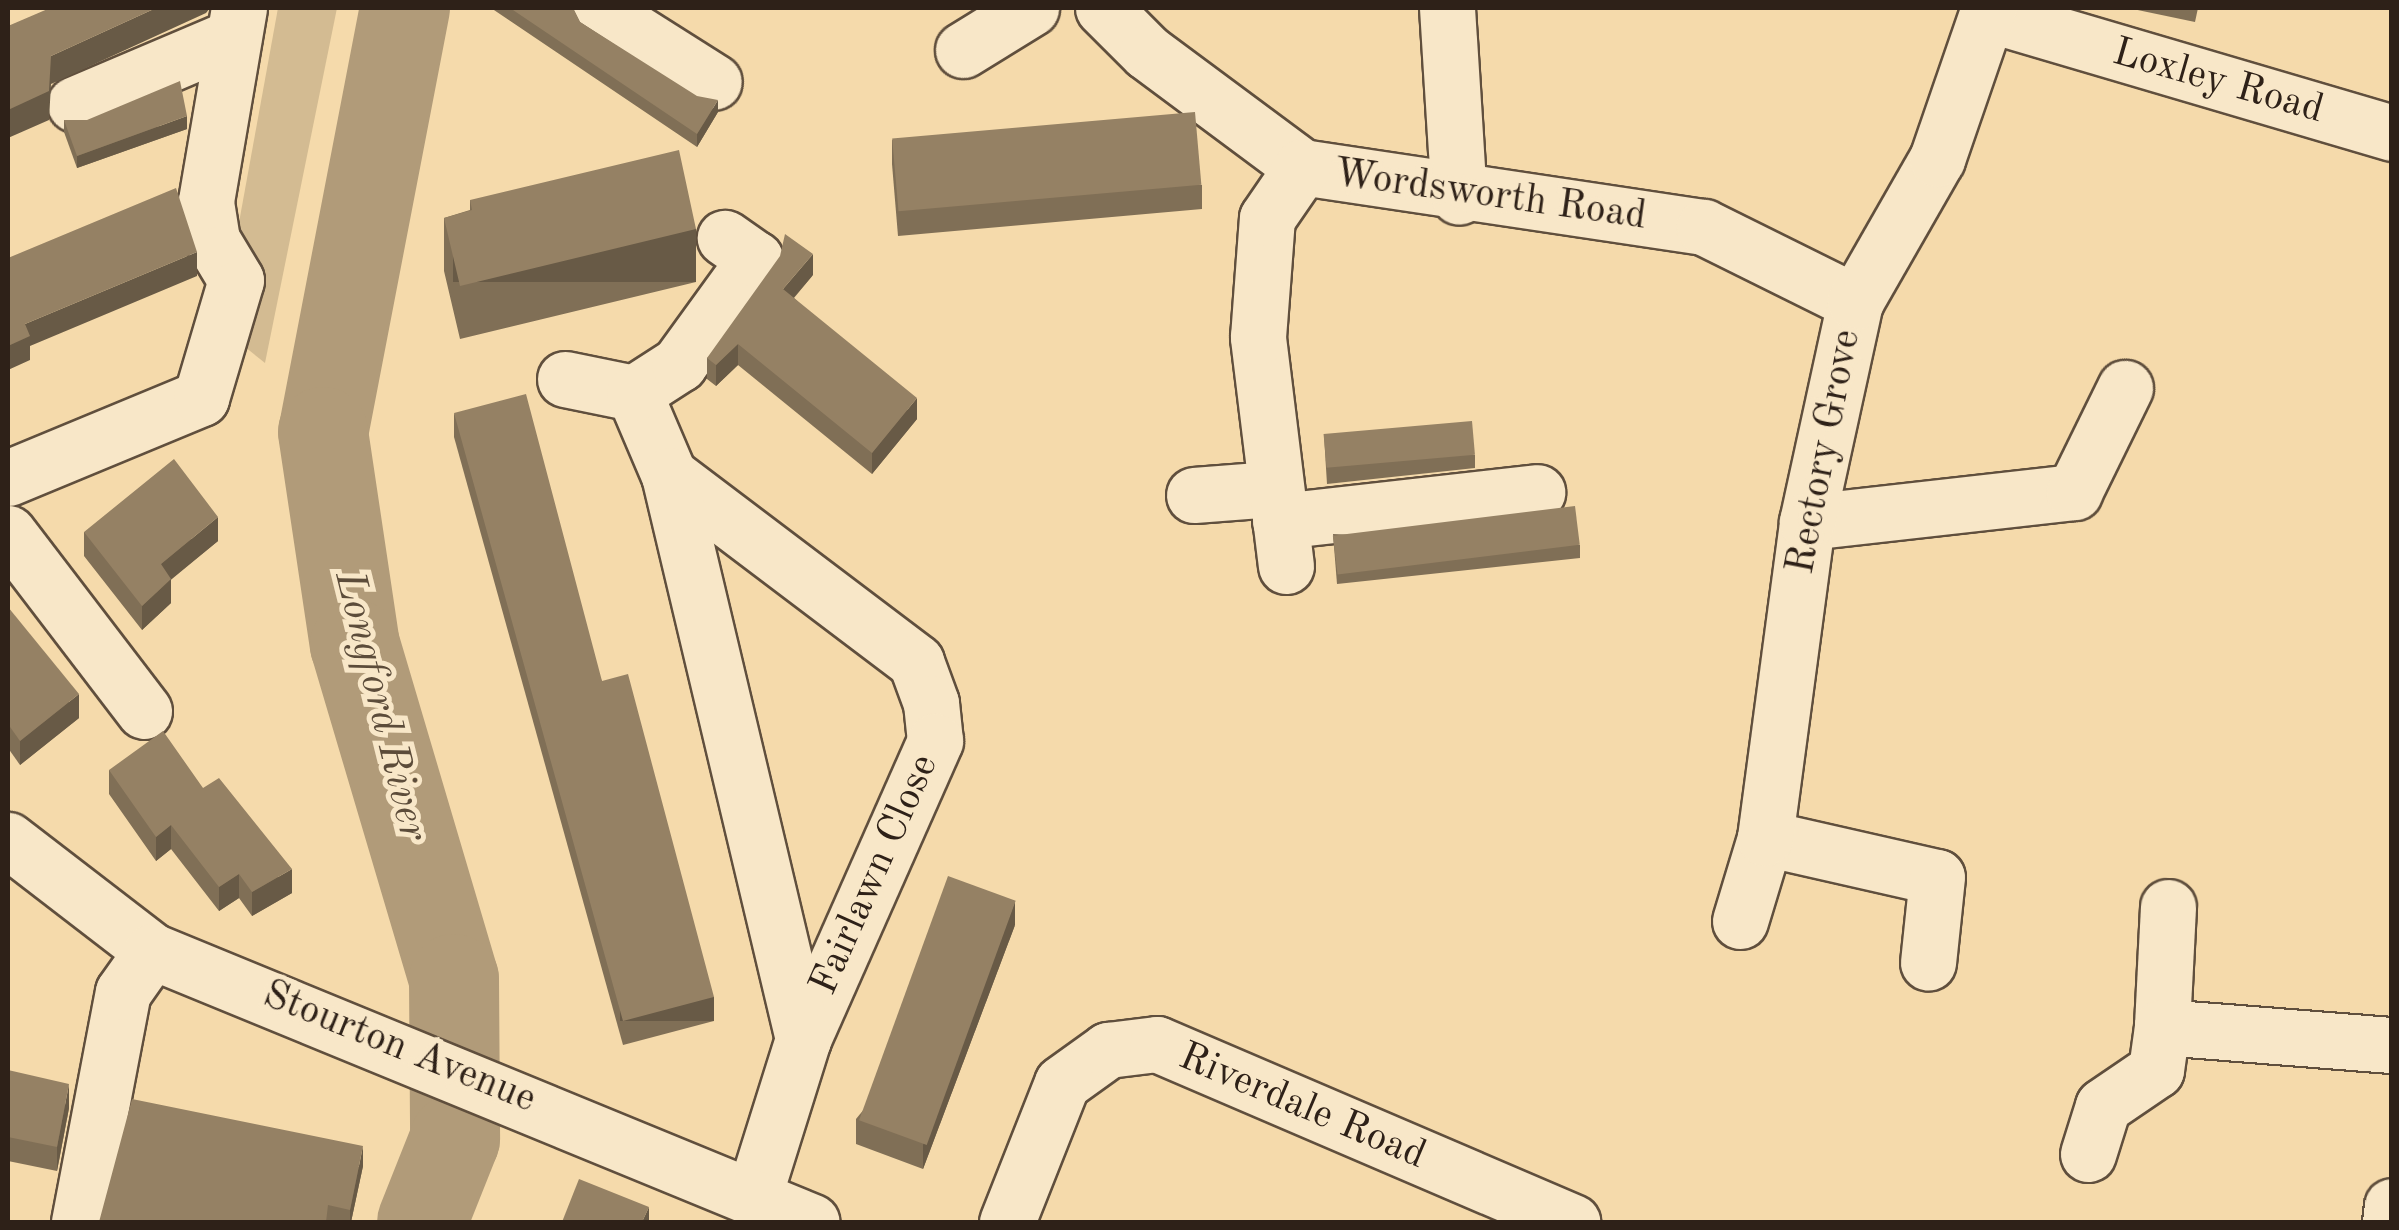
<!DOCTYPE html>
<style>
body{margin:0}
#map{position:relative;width:2399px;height:1230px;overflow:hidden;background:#f5daab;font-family:"Old Standard TT",serif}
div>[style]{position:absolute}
.green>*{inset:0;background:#d3bb92}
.river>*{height:90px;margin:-45px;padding:0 45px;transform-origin:45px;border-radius:45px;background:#b19b79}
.roads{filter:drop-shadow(2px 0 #604f3d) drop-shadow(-2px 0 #604f3d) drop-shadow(0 2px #604f3d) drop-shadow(0 -2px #604f3d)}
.minor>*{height:55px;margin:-27.5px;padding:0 27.5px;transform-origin:27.5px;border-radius:27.5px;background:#f8e7c8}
.wall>*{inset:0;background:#806f56}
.shaded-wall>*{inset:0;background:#685a46;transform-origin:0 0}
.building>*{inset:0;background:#958164;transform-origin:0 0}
span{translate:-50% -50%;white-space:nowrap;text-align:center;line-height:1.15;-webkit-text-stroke:10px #f8e7c8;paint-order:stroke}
.street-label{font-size:40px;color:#2e2118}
.water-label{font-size:42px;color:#5c4c3a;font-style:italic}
.frame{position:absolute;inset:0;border:10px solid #2e2118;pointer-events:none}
</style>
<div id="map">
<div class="green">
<i style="clip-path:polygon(278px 8px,337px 8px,265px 363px,220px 327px)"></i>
</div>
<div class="river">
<i style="left:405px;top:8px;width:432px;rotate:100.9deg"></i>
<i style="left:323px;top:432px;width:215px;rotate:81.5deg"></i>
<i style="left:355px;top:645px;width:348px;rotate:73.5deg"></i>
<i style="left:454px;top:979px;width:160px;rotate:89.6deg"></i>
<i style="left:455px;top:1139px;width:89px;rotate:111.7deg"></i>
</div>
<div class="roads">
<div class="minor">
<i style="left:597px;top:8px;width:138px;rotate:32.3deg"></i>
<i style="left:1103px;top:8px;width:62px;rotate:45deg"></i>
<i style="left:1147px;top:52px;width:193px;rotate:36.6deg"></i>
<i style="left:1302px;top:167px;width:406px;rotate:8.5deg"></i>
<i style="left:1704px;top:227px;width:169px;rotate:26.4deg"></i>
<i style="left:1447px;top:8px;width:189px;rotate:86.4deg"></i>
<i style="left:1988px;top:14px;width:421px;rotate:16.4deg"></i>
<i style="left:963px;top:50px;width:80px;rotate:-31.7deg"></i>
<i style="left:75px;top:104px;width:172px;rotate:-23deg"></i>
<i style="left:565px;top:379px;width:70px;rotate:11.5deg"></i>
<i style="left:634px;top:393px;width:89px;rotate:66.9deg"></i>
<i style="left:669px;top:475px;width:310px;rotate:37.1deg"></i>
<i style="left:916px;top:662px;width:44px;rotate:69.9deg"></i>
<i style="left:931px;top:703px;width:38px;rotate:84deg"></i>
<i style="left:935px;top:741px;width:326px;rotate:113.9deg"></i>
<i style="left:634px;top:393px;width:54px;rotate:-32.8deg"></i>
<i style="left:679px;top:364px;width:130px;rotate:-54.1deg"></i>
<i style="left:755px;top:259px;width:37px;rotate:-145deg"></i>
<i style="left:669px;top:475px;width:580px;rotate:76.63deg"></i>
<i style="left:803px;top:1039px;width:168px;rotate:107.4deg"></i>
<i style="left:8px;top:478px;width:209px;rotate:-22.5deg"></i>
<i style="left:201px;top:398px;width:123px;rotate:-73.5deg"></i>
<i style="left:236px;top:280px;width:47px;rotate:-121deg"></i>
<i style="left:212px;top:240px;width:39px;rotate:-99deg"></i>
<i style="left:206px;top:201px;width:196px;rotate:-80.3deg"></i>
<i style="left:1194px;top:495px;width:78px;rotate:-4.4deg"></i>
<i style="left:1280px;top:521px;width:259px;rotate:-6.4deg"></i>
<i style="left:1807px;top:522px;width:269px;rotate:-6.4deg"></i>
<i style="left:2074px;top:492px;width:116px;rotate:-63.9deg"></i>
<i style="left:8px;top:533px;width:224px;rotate:52.6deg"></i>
<i style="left:1286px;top:566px;width:231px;rotate:-97deg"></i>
<i style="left:1258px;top:337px;width:119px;rotate:-85.7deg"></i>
<i style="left:1267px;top:218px;width:62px;rotate:-55.5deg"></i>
<i style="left:1765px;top:838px;width:176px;rotate:12.8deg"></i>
<i style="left:1937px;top:877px;width:86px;rotate:96deg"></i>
<i style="left:8px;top:840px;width:182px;rotate:37.6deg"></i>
<i style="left:152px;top:951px;width:713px;rotate:22.32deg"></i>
<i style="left:2168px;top:907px;width:120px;rotate:92.9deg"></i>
<i style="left:2162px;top:1027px;width:231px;rotate:4.5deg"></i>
<i style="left:1740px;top:921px;width:87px;rotate:-73.2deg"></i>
<i style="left:1765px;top:838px;width:319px;rotate:-82.4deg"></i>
<i style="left:1807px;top:522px;width:225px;rotate:-77.7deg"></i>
<i style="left:1855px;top:302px;width:165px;rotate:-60.2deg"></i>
<i style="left:1937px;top:159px;width:160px;rotate:-71deg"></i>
<i style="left:2088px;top:1154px;width:50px;rotate:-72.6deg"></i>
<i style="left:2103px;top:1106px;width:64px;rotate:-34.2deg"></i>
<i style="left:2156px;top:1070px;width:43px;rotate:-82.1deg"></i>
<i style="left:79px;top:1222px;width:234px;rotate:-79.2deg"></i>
<i style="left:123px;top:992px;width:50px;rotate:-54.7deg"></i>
<i style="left:1007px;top:1222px;width:149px;rotate:-68.4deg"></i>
<i style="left:1062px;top:1083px;width:57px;rotate:-35.7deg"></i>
<i style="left:1108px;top:1050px;width:49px;rotate:-7deg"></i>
<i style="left:1157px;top:1044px;width:452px;rotate:23.2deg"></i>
<i style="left:2390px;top:1222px;width:16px;rotate:-83deg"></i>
</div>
</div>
<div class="wall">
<i style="clip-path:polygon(491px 8px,573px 8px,580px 22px,718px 112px,697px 147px)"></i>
<i style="clip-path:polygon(2128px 8px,2198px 8px,2195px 22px)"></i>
<i style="clip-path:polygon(64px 120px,87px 120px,187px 129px,77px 168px,64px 132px)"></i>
<i style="clip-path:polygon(892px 140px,1202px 185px,1202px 209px,898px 236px,892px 164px)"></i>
<i style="clip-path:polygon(470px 200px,696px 282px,460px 339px,444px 271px,444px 218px,470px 210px)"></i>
<i style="clip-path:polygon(813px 275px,794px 298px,917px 419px,872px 474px,738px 365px,716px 386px,707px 379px,707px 358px)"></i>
<i style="clip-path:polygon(454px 413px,602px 681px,714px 1021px,623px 1045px,454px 437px)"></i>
<i style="clip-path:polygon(1324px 435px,1475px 455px,1475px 468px,1327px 484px)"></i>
<i style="clip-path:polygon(84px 532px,218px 541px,171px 579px,171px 603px,142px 630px,84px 556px)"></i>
<i style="clip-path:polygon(1333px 534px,1580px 545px,1580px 558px,1337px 584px)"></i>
<i style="clip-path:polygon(8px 607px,79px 718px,20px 765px,8px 748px)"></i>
<i style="clip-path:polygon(109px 770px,203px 788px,292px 893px,252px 916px,239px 898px,219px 911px,171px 849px,156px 861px,109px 794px)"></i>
<i style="clip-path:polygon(1015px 925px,923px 1169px,856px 1144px,856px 1119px)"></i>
<i style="clip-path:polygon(8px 1070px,69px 1108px,57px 1171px,8px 1161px)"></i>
<i style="clip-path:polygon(363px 1166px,351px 1222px,99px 1222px)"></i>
</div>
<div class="shaded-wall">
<i style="clip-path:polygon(156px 8px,210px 8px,206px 13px,51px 84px,49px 120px,8px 138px,8px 110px,51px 56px)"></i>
<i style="clip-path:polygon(718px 100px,718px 112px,697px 147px,697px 134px)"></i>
<i style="clip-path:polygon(187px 116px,187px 129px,77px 168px,77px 156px)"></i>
<i style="left:696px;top:229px;width:53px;height:243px;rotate:90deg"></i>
<i style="clip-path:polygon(197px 252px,197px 276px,30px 346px,30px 360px,8px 370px,8px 346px,25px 324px)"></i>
<i style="clip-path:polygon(813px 254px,813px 275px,783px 310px,783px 289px)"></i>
<i style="clip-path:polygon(738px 344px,738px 365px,716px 386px,716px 365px)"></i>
<i style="clip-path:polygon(917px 398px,917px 419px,872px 474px,872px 453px)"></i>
<i style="clip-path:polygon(218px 517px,218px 541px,161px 588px,161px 564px)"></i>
<i style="clip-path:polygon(171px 579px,171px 603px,142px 630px,142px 606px)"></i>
<i style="clip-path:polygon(79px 694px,79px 718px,20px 765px,20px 741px)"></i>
<i style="clip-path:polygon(171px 825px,171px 849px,156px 861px,156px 837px)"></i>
<i style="clip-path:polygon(292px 869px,292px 893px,252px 916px,252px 892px)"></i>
<i style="clip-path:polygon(239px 874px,239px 898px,219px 911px,219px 887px)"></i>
<i style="clip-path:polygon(1015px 901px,1015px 925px,923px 1169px,923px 1145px)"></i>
<i style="left:714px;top:997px;width:24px;height:94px;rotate:90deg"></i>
<i style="clip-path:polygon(69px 1084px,69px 1108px,57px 1171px,57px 1147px)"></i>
<i style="clip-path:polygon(363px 1146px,363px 1166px,351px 1222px,350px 1222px,350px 1210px)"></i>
<i style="clip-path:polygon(649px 1207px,649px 1222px,642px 1222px)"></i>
</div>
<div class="building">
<i style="clip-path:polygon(50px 8px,156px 8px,51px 56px,49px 91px,8px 110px,8px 26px)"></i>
<i style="clip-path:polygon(510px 8px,573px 8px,580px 22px,697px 96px,718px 100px,697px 134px)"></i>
<i style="clip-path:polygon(180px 81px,187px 116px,77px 156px,64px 120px,87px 120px)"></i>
<i style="left:1195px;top:112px;width:73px;height:304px;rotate:85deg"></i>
<i style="clip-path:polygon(679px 150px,696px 229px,460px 286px,444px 218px,472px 210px,470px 200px)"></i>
<i style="clip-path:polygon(176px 188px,197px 252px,25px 324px,30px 336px,8px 346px,8px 258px)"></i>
<i style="clip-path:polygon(785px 234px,813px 254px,783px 289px,917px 398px,872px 453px,738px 344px,716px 365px,707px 358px,780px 256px)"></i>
<i style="clip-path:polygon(526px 394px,602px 681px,628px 674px,714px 997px,623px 1021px,454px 413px)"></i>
<i style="left:1472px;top:421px;width:34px;height:149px;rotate:85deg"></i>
<i style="clip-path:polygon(174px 459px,218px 517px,161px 564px,171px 579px,142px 606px,84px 532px)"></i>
<i style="left:1575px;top:506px;width:39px;height:244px;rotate:83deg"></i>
<i style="clip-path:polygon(8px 607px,79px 694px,20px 741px,8px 724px)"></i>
<i style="clip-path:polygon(163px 731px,203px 788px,219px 778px,292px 869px,252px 892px,239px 874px,219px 887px,171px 825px,156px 837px,109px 770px)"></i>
<i style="left:948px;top:876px;width:72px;height:260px;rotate:20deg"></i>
<i style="clip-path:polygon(8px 1070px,69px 1084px,57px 1147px,8px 1137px)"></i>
<i style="clip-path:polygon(132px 1099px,363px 1146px,350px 1210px,328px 1205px,326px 1222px,99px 1222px)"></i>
<i style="clip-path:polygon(579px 1179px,649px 1207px,642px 1222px,562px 1222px)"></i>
</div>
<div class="street-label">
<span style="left:2218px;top:82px;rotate:16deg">Loxley Road</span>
<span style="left:1490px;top:196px;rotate:8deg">Wordsworth Road</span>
<span style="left:1825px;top:452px;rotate:-79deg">Rectory Grove</span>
<span style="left:875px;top:875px;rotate:-66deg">Fairlawn Close</span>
<span style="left:399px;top:1048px;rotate:22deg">Stourton Avenue</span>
<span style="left:1302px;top:1107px;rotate:23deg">Riverdale Road</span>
</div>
<div class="water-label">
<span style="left:380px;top:706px;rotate:76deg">Longford River</span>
</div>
<div class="frame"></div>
</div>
